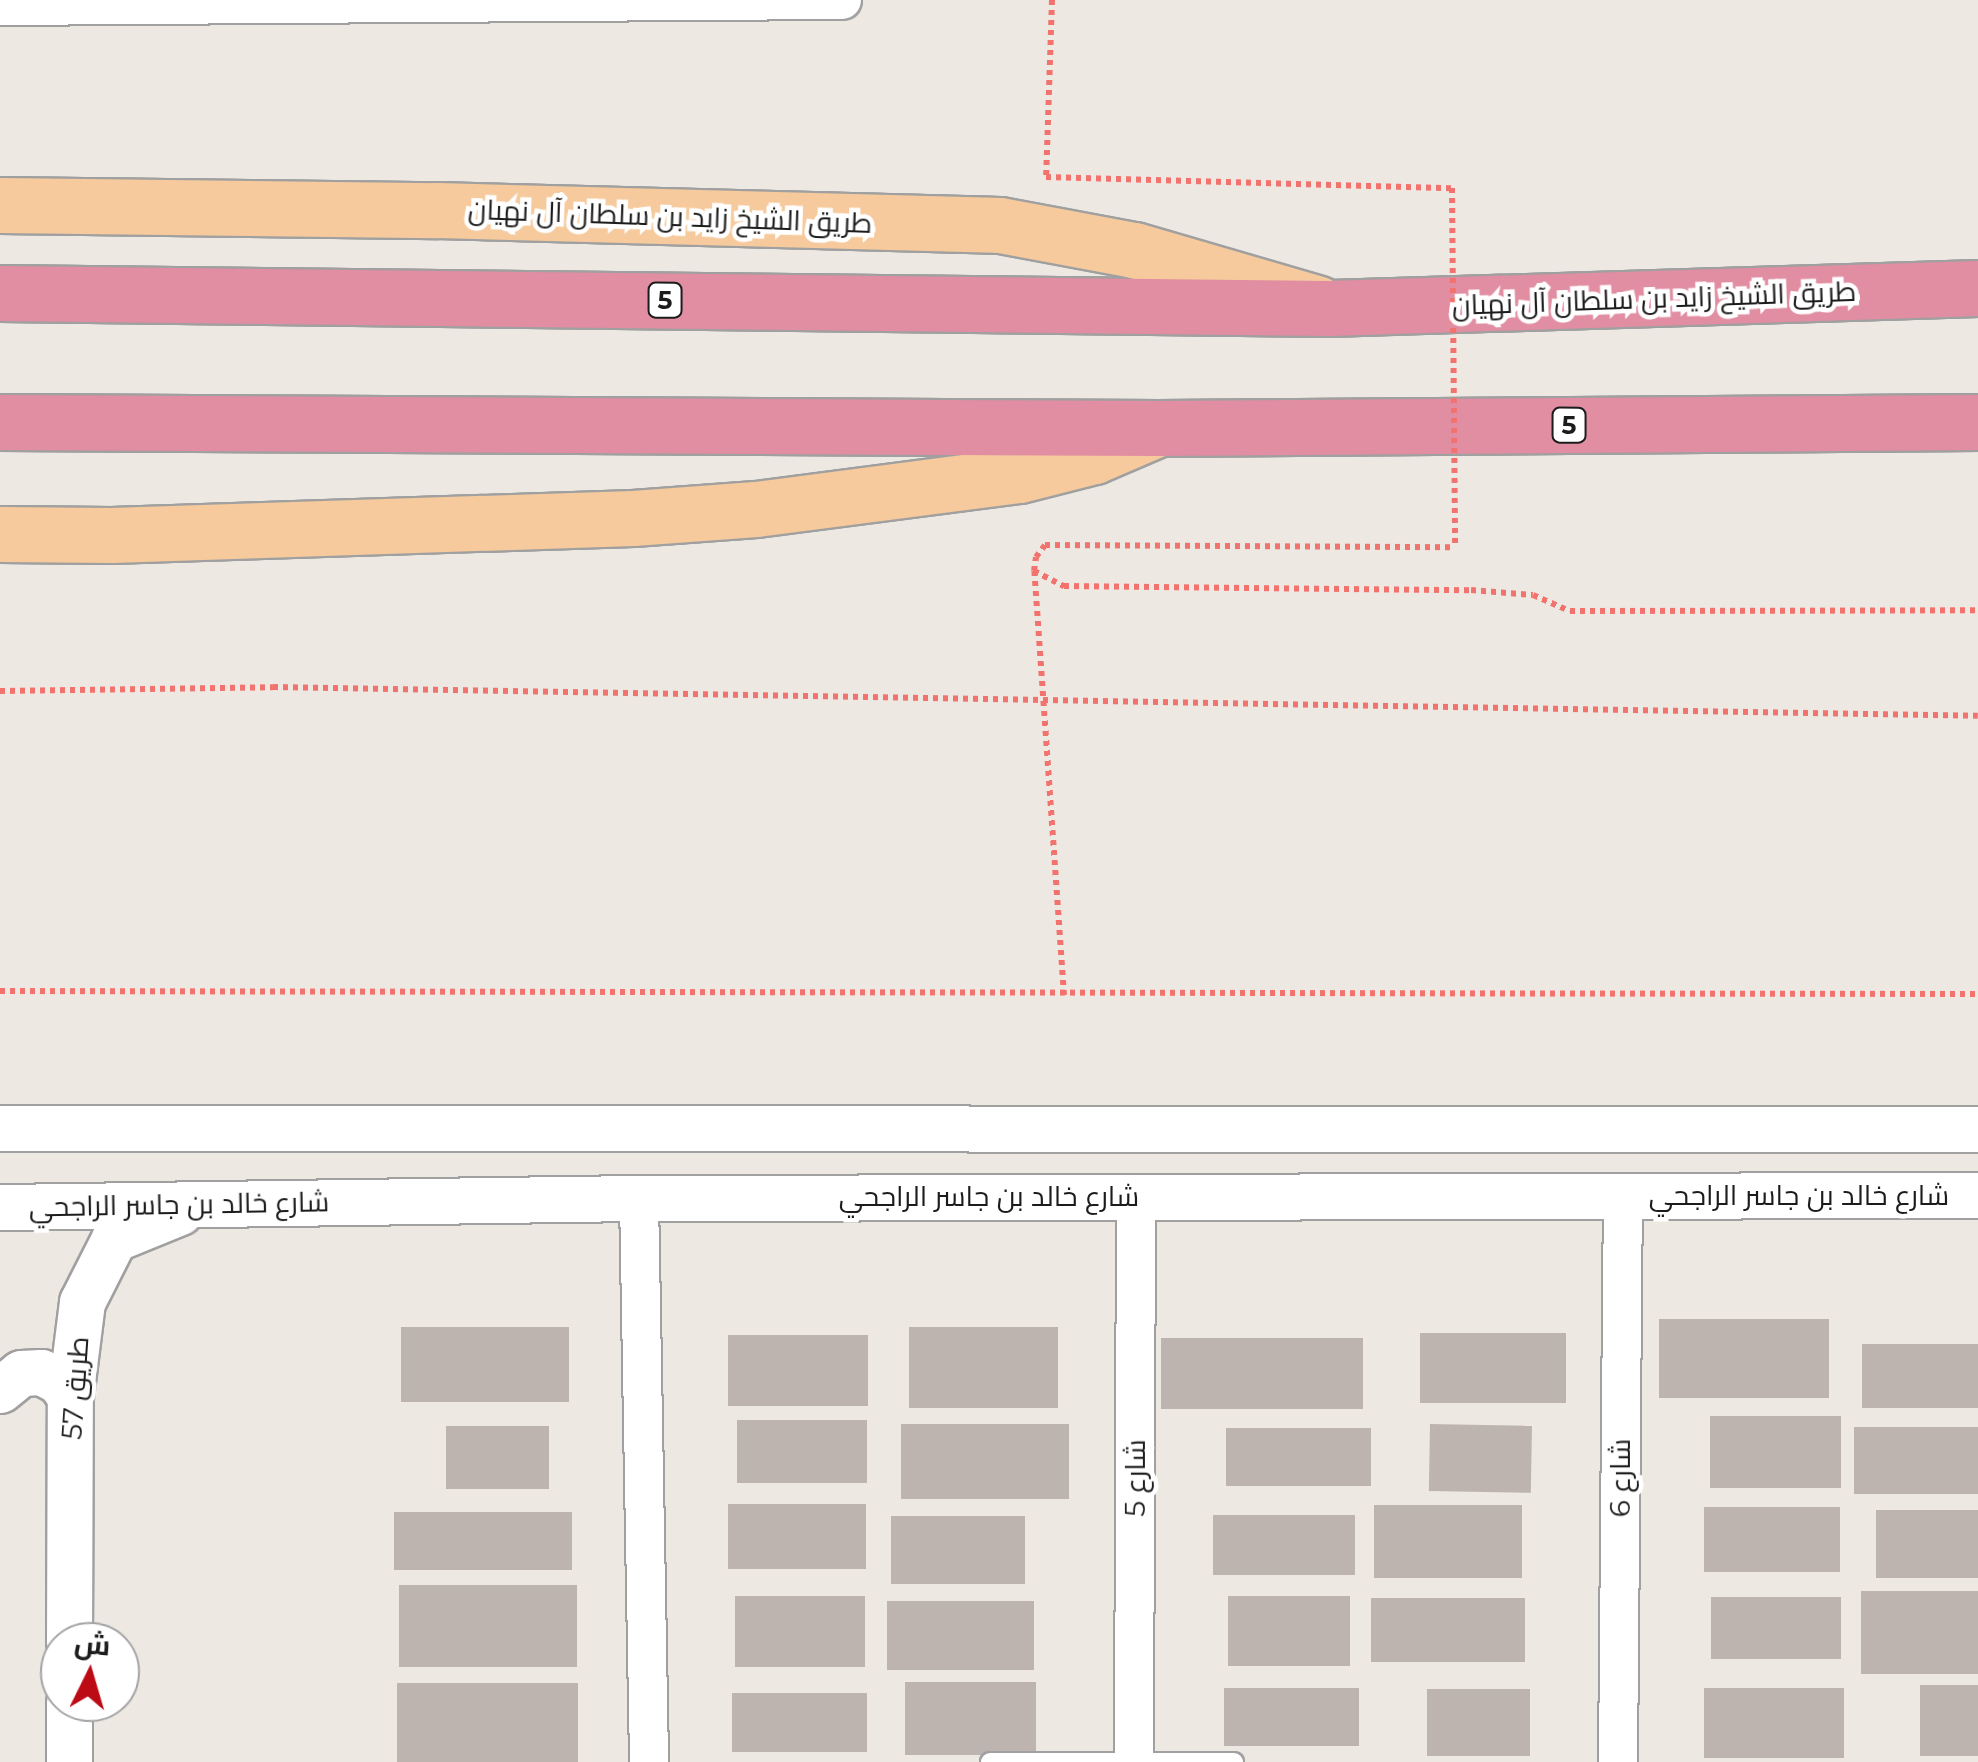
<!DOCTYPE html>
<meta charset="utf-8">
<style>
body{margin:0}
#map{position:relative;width:1978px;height:1762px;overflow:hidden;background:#ede8e2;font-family:Montserrat,Cairo,sans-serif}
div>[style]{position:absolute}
.building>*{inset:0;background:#bdb4af;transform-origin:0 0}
.path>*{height:6px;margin-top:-3px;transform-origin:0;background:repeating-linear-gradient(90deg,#f2736e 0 5px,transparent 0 10px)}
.roads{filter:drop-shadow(2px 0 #a0a0a0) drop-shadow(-2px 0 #a0a0a0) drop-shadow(0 2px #a0a0a0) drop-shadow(0 -2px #a0a0a0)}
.service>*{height:18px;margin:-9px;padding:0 9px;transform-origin:9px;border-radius:9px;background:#fff}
.minor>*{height:38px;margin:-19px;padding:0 19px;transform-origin:19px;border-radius:19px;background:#fff}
.tertiary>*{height:45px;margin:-22.5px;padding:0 22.5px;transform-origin:22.5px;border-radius:22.5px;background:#fff}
.primary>*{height:55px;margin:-27.5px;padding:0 27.5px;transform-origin:27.5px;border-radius:27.5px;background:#f6ca9d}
.motorway>*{height:55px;margin:-27.5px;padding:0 27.5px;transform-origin:27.5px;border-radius:27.5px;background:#e18da2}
.path-bridge>*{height:6px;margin-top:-3px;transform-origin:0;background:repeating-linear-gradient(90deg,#f2736e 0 5px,transparent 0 10px)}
span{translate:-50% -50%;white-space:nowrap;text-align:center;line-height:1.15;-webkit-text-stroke:9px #fff;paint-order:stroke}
.shield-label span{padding:2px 8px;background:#fff;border:2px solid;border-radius:8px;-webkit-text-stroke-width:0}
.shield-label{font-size:25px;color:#1c1c1c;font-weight:700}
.street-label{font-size:28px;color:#1c1c1c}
.north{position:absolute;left:40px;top:1622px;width:100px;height:100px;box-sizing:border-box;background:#fff;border:2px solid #a4a4a4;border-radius:50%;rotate:5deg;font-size:28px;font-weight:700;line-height:40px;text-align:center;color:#1c1c1c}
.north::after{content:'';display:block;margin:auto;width:35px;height:45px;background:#bd0b16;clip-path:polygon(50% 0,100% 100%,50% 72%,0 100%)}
</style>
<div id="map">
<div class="building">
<i style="left:1659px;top:1319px;width:170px;height:79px"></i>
<i style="left:401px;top:1327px;width:168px;height:75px"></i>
<i style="left:909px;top:1327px;width:149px;height:81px"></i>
<i style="left:1420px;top:1333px;width:146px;height:70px"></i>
<i style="left:728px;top:1335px;width:140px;height:71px"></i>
<i style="left:1161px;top:1338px;width:202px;height:71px"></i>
<i style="left:1862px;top:1344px;width:116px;height:64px"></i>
<i style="left:1710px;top:1416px;width:131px;height:72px"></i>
<i style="left:737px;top:1420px;width:130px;height:63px"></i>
<i style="left:901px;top:1424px;width:168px;height:75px"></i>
<i style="left:1430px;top:1424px;width:102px;height:67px;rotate:1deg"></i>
<i style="left:446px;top:1426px;width:103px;height:63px"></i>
<i style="left:1854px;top:1427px;width:124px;height:67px"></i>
<i style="left:1226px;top:1428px;width:145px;height:58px"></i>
<i style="left:728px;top:1504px;width:138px;height:65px"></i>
<i style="left:1374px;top:1505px;width:148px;height:73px"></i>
<i style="left:1704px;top:1507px;width:136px;height:65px"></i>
<i style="left:1876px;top:1510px;width:102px;height:68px"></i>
<i style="left:394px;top:1512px;width:178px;height:58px"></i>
<i style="left:1213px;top:1515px;width:142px;height:60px"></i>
<i style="left:891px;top:1516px;width:134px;height:68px"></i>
<i style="left:399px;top:1585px;width:178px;height:82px"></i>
<i style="left:1861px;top:1591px;width:117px;height:83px"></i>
<i style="left:735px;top:1596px;width:130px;height:71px"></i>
<i style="left:1228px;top:1596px;width:122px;height:70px"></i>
<i style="left:1711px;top:1597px;width:130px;height:62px"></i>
<i style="left:1371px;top:1598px;width:154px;height:64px"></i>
<i style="left:887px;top:1601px;width:147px;height:69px"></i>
<i style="left:905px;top:1682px;width:131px;height:73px"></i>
<i style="left:397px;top:1683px;width:181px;height:79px"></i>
<i style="left:1920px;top:1685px;width:58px;height:71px"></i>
<i style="left:1224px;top:1688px;width:135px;height:58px"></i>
<i style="left:1704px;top:1688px;width:140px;height:70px"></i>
<i style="left:1427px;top:1689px;width:103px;height:67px"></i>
<i style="left:732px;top:1693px;width:135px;height:59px"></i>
</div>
<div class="path">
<i style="left:1052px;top:0;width:177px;rotate:91.9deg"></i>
<i style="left:1046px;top:177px;width:406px;rotate:1.6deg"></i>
<i style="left:1034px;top:571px;width:34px;rotate:27deg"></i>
<i style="left:1064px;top:586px;width:407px;rotate:0.6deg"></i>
<i style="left:1471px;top:590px;width:62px;rotate:4.6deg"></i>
<i style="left:1533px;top:595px;width:40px;rotate:23.4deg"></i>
<i style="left:1570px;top:611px;width:408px;rotate:-0.1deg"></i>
<i style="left:0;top:691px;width:273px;rotate:-0.8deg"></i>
<i style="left:273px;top:687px;width:1705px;rotate:0.97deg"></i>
<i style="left:0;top:991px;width:1978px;rotate:0.09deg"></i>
<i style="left:1064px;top:995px;width:425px;rotate:-94deg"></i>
<i style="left:1034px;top:571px;width:14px;rotate:-82deg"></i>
<i style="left:1036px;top:557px;width:15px;rotate:-53deg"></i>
<i style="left:1045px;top:545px;width:410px;rotate:0.3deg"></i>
</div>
<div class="roads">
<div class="service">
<i style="left:990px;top:1762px;width:244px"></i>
</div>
<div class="minor">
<i style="left:0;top:6px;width:842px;rotate:-0.41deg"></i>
<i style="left:639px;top:1198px;width:564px;rotate:88.98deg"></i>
<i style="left:1134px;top:1762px;width:567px;rotate:-89.8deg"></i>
<i style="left:1618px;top:1762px;width:568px;rotate:-89.5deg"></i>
</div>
<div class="tertiary">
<i style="left:0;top:1128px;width:1978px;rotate:0.03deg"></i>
<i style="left:0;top:1207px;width:639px;rotate:-0.81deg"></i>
<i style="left:639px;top:1198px;width:1339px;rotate:-0.13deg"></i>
<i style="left:0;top:1390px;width:27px;rotate:-39deg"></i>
<i style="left:21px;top:1373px;width:20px;rotate:-3deg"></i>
<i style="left:41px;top:1372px;width:20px;rotate:27deg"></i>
<i style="left:59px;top:1381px;width:19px;rotate:55deg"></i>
<i style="left:69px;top:1642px;width:245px;rotate:-89.8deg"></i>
<i style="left:70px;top:1397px;width:96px;rotate:-82.8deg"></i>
<i style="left:82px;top:1302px;width:71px;rotate:-63.1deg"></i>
<i style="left:114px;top:1239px;width:71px;rotate:-22.2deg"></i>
<i style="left:69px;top:1762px;width:60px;rotate:-90deg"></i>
</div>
<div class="primary">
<i style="left:0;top:205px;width:437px;rotate:0.7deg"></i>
<i style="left:437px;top:210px;width:563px;rotate:1.53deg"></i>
<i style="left:1000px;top:225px;width:136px;rotate:10.6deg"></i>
<i style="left:1134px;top:250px;width:191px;rotate:16.2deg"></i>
<i style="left:0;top:534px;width:111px;rotate:0.5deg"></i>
<i style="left:111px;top:535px;width:522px;rotate:-1.87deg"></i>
<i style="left:633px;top:518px;width:123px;rotate:-4.2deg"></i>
<i style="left:756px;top:509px;width:265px;rotate:-7.4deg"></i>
<i style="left:1019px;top:475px;width:77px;rotate:-14.2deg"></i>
<i style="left:1094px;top:456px;width:71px;rotate:-23.3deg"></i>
</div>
<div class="motorway">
<i style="left:0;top:293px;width:1329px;rotate:0.65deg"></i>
<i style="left:1329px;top:308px;width:649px;rotate:-1.77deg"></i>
<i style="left:0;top:422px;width:1159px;rotate:0.3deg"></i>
<i style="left:1159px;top:428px;width:819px;rotate:-0.42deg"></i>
</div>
</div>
<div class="path-bridge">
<i style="left:1452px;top:188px;width:359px;rotate:89.5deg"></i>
</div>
<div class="shield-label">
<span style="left:665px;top:300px">5</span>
<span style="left:1569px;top:425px">5</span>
</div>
<div class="street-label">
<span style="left:670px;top:216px;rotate:2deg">طريق الشيخ زايد بن سلطان آل نهيان</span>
<span style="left:1654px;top:298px;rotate:-2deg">طريق الشيخ زايد بن سلطان آل نهيان</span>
<span style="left:1799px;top:1195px">شارع خالد بن جاسر الراجحي</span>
<span style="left:989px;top:1196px">شارع خالد بن جاسر الراجحي</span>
<span style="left:179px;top:1204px;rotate:-1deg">شارع خالد بن جاسر الراجحي</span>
<span style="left:75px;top:1388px;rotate:-86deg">طريق 57</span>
<span style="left:1135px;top:1478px;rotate:-90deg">شارع 5</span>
<span style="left:1620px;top:1478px;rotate:-90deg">شارع 6</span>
</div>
<div class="north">ش</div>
</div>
